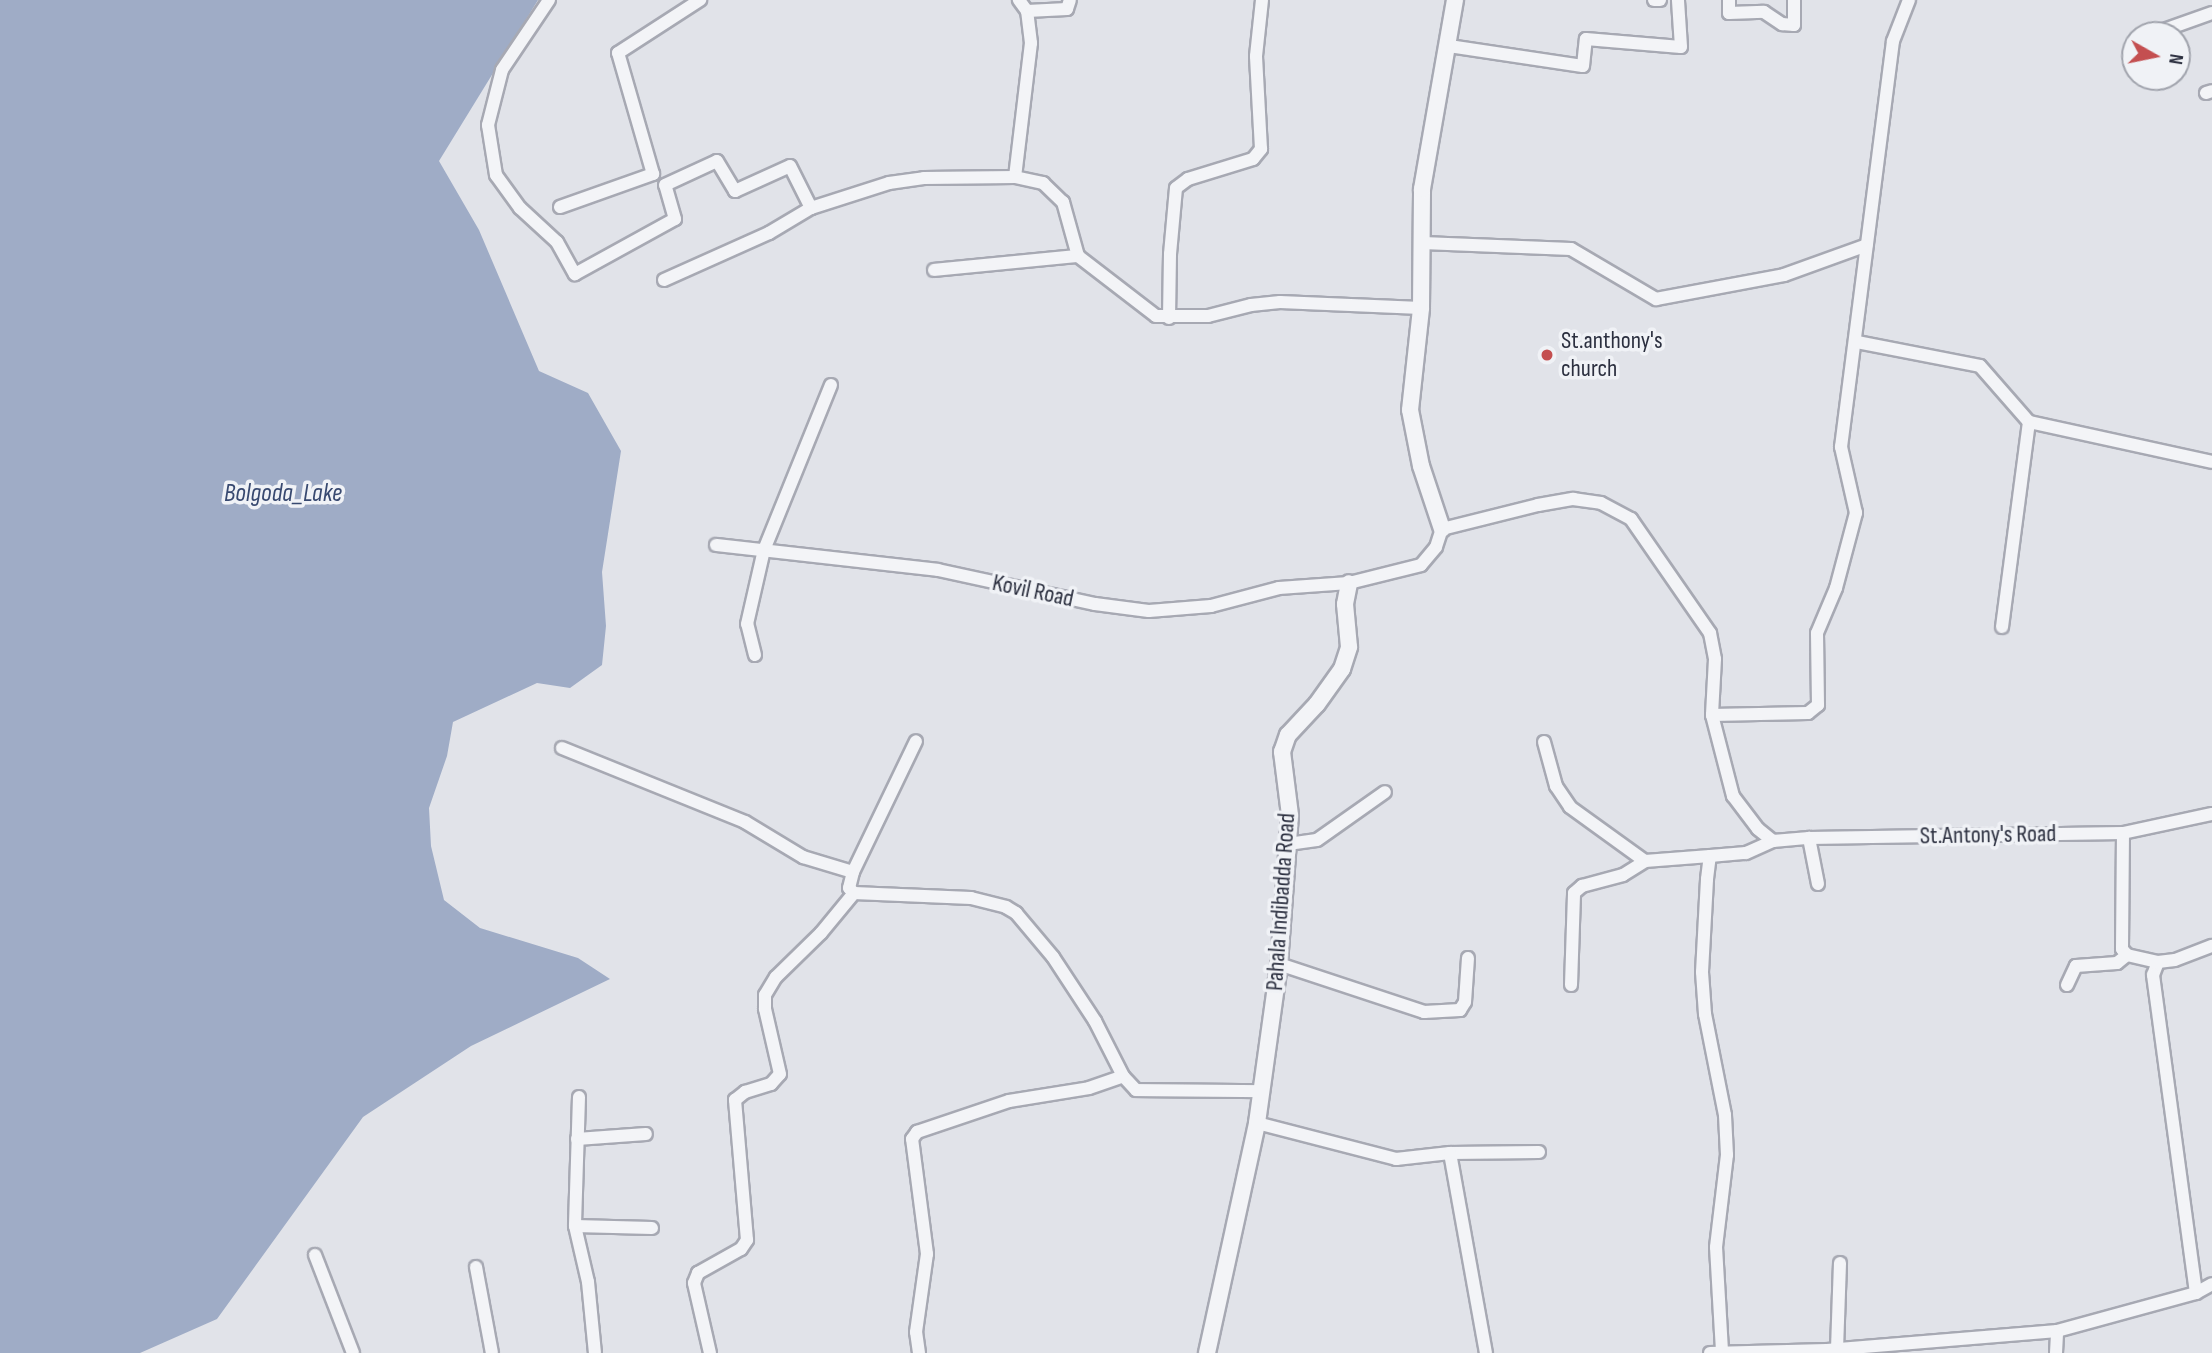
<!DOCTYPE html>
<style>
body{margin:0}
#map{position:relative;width:2212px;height:1353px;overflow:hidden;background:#e1e3e9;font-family:"Sofia Sans Condensed",sans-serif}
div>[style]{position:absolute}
.water>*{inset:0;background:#9facc6}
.roads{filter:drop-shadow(2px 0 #a7a9b3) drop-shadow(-2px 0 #a7a9b3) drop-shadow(0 2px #a7a9b3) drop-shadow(0 -2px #a7a9b3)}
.minor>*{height:12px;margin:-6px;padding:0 6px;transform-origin:6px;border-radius:6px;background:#f3f4f7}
.tertiary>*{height:16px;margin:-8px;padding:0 8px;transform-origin:8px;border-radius:8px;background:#f3f4f7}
.dots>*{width:19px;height:19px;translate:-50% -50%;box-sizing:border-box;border:4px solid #f0f2f6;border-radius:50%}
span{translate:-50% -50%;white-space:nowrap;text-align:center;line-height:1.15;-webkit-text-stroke:7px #f0f2f6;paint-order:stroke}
.poi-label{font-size:24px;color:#2b2f3f}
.left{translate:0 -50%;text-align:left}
.street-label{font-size:24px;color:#2b2f3f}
.water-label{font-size:26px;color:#384970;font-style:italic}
.north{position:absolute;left:2121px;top:21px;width:70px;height:70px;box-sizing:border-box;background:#f0f2f6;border:2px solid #a1a4ad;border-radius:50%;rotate:99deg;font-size:19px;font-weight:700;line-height:28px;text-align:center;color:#2b2f3f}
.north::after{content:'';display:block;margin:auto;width:24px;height:32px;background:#c44f50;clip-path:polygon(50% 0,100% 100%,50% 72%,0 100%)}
</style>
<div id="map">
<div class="water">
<i style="clip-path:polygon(0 0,538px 0,439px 161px,479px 230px,539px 371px,588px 393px,621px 451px,602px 572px,606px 626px,602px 665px,570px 688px,537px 683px,453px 722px,447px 756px,429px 808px,431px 846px,444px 900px,480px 928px,578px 958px,610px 979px,471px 1046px,363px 1117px,217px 1319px,140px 1353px,0 1353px)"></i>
</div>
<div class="roads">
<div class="minor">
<i style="left:549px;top:0;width:84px;rotate:123.9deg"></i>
<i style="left:502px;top:70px;width:57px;rotate:104.3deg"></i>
<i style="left:488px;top:125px;width:51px;rotate:80.9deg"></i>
<i style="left:496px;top:175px;width:41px;rotate:54deg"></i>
<i style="left:520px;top:208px;width:50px;rotate:42.6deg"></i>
<i style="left:557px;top:242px;width:37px;rotate:61deg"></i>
<i style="left:575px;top:274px;width:114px;rotate:-28.8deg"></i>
<i style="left:675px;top:219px;width:35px;rotate:-106deg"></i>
<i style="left:665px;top:185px;width:57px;rotate:-24.8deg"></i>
<i style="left:717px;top:161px;width:35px;rotate:59deg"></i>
<i style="left:735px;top:191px;width:60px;rotate:-24.4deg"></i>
<i style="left:790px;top:166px;width:47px;rotate:63.4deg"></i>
<i style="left:1654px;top:0;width:6px"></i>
<i style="left:1729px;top:0;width:13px;rotate:90deg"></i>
<i style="left:1729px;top:13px;width:35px;rotate:-2deg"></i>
<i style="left:1764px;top:12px;width:22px;rotate:34deg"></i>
<i style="left:1782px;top:24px;width:12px;rotate:5deg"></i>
<i style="left:1794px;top:25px;width:25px;rotate:-90deg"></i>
<i style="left:1027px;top:11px;width:40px;rotate:-2.9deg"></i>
<i style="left:1067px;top:9px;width:9px;rotate:-72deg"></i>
<i style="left:2150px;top:35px;width:66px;rotate:-19.5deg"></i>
<i style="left:1449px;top:46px;width:135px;rotate:8.5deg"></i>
<i style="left:1583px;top:66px;width:27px;rotate:-84deg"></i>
<i style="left:1586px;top:39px;width:95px;rotate:4.8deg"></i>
<i style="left:1681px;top:47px;width:47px;rotate:-93.7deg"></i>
<i style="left:2206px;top:93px;width:6px;rotate:-18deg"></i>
<i style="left:1015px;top:177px;width:135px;rotate:-83.2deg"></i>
<i style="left:1031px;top:43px;width:32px;rotate:-97deg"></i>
<i style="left:1027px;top:11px;width:14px;rotate:-126deg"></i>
<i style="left:560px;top:207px;width:99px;rotate:-19.5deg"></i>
<i style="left:653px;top:174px;width:126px;rotate:-106.1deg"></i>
<i style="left:618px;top:53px;width:98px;rotate:-32.9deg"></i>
<i style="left:1423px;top:243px;width:148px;rotate:2.3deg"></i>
<i style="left:1571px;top:249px;width:99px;rotate:30.5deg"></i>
<i style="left:1656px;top:299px;width:130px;rotate:-10.6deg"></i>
<i style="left:1784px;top:275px;width:88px;rotate:-19.9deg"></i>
<i style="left:934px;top:270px;width:145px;rotate:-5.6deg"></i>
<i style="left:664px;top:280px;width:115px;rotate:-24.1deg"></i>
<i style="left:769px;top:233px;width:49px;rotate:-30.8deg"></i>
<i style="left:811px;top:208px;width:82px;rotate:-17.8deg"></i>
<i style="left:889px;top:183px;width:35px;rotate:-8deg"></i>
<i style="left:924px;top:178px;width:91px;rotate:-0.6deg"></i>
<i style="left:1015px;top:177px;width:29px;rotate:12deg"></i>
<i style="left:1043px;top:183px;width:28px;rotate:44deg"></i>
<i style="left:1063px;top:202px;width:56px;rotate:74.5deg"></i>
<i style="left:1078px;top:256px;width:98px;rotate:37.6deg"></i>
<i style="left:1156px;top:316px;width:52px"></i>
<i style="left:1208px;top:316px;width:44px;rotate:-14.3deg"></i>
<i style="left:1251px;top:305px;width:29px;rotate:-6deg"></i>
<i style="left:1280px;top:302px;width:141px;rotate:2.4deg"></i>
<i style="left:1169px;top:318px;width:64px;rotate:-89.1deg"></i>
<i style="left:1170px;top:254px;width:66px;rotate:-84.8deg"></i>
<i style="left:1176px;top:188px;width:15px;rotate:-37deg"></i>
<i style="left:1188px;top:179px;width:68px;rotate:-17.1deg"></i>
<i style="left:1253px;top:159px;width:13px;rotate:-51deg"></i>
<i style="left:1261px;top:149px;width:93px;rotate:-93.1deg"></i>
<i style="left:1256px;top:56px;width:56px;rotate:-83.9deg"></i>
<i style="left:1857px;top:342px;width:125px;rotate:11deg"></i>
<i style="left:1980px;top:366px;width:74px;rotate:48.8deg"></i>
<i style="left:2029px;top:422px;width:187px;rotate:12.3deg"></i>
<i style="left:716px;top:545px;width:223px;rotate:6.4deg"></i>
<i style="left:938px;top:570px;width:161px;rotate:12.2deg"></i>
<i style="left:1095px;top:604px;width:54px;rotate:7.4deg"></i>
<i style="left:1149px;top:611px;width:62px;rotate:-4.6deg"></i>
<i style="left:1211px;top:606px;width:70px;rotate:-14.8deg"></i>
<i style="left:1279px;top:588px;width:70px;rotate:-4.1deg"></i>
<i style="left:1349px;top:583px;width:74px;rotate:-14deg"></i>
<i style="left:1421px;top:565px;width:23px;rotate:-50deg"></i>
<i style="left:1436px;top:547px;width:19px;rotate:-72deg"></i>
<i style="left:1442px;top:529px;width:99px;rotate:-14deg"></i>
<i style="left:1538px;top:505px;width:36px;rotate:-10deg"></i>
<i style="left:1573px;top:499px;width:28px;rotate:8deg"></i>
<i style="left:1601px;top:503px;width:34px;rotate:28deg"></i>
<i style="left:1631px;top:519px;width:139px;rotate:55.3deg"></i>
<i style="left:1710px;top:633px;width:26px;rotate:79deg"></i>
<i style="left:1715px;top:659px;width:56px;rotate:93.1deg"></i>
<i style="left:1712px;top:715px;width:84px;rotate:75.5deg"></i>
<i style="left:1733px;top:796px;width:41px;rotate:52.9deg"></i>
<i style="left:1758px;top:829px;width:19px;rotate:39deg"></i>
<i style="left:1773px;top:841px;width:36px;rotate:-5deg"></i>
<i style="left:2002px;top:627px;width:207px;rotate:-82.5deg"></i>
<i style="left:755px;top:655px;width:32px;rotate:-104deg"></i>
<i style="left:747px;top:624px;width:76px;rotate:-77.1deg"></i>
<i style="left:764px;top:550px;width:178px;rotate:-67.9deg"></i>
<i style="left:1712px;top:715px;width:96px;rotate:-1.2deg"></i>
<i style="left:1808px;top:713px;width:13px;rotate:-39deg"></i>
<i style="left:1818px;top:705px;width:72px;rotate:-90.8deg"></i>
<i style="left:1817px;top:633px;width:49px;rotate:-67.1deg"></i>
<i style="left:1836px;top:588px;width:78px;rotate:-75.1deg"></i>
<i style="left:1856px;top:513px;width:68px;rotate:-102.8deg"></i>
<i style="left:1841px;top:447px;width:409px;rotate:-82.7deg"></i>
<i style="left:1893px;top:41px;width:44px;rotate:-68.7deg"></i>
<i style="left:1544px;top:742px;width:46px;rotate:74.7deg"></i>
<i style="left:1556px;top:786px;width:25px;rotate:56deg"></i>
<i style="left:1570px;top:807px;width:92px;rotate:35.8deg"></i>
<i style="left:1645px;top:861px;width:65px;rotate:-4.4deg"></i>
<i style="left:562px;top:748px;width:197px;rotate:22deg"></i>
<i style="left:745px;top:822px;width:68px;rotate:31.1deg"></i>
<i style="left:803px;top:857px;width:52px;rotate:16.7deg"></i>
<i style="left:2123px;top:833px;width:116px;rotate:90.5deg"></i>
<i style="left:2122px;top:949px;width:8px;rotate:50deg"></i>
<i style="left:2127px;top:955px;width:32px;rotate:13deg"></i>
<i style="left:2158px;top:962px;width:17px;rotate:-7deg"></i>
<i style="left:2175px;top:960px;width:40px;rotate:-21deg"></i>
<i style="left:1288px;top:844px;width:29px;rotate:-8deg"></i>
<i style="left:1317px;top:840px;width:83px;rotate:-35.2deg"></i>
<i style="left:1818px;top:884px;width:47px;rotate:-101.1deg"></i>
<i style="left:1809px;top:838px;width:314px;rotate:-0.9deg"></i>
<i style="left:2123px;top:833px;width:91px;rotate:-12.1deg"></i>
<i style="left:854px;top:893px;width:7px;rotate:-135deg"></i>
<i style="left:849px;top:888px;width:16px;rotate:-76deg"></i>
<i style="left:853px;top:872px;width:145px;rotate:-64.3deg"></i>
<i style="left:2158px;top:962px;width:14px;rotate:111deg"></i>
<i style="left:2153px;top:975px;width:321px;rotate:82.3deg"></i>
<i style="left:1279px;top:964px;width:153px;rotate:18.3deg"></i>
<i style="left:1424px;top:1012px;width:36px;rotate:-3deg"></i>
<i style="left:1460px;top:1010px;width:9px;rotate:-58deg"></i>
<i style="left:1465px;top:1002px;width:44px;rotate:-86.1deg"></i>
<i style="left:1571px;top:985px;width:92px;rotate:-88.1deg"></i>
<i style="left:1574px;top:893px;width:11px;rotate:-41deg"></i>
<i style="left:1582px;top:886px;width:42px;rotate:-15deg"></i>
<i style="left:1623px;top:875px;width:26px;rotate:-32deg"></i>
<i style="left:2067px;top:985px;width:21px;rotate:-65deg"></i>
<i style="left:2076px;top:966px;width:41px;rotate:-4.2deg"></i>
<i style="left:2117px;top:963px;width:13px;rotate:-39deg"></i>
<i style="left:579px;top:1097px;width:129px;rotate:91.8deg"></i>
<i style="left:575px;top:1226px;width:57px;rotate:76.9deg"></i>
<i style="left:588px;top:1282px;width:71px;rotate:84.4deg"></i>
<i style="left:1257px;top:1123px;width:144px;rotate:14.5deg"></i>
<i style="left:1396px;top:1159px;width:54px;rotate:-6.3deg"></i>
<i style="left:1450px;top:1153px;width:89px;rotate:-0.6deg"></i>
<i style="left:577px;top:1139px;width:69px;rotate:-4.1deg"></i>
<i style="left:1450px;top:1153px;width:203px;rotate:79.8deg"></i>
<i style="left:575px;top:1226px;width:77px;rotate:1.5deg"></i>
<i style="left:315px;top:1255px;width:105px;rotate:68.8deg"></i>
<i style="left:476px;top:1267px;width:87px;rotate:79.5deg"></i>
<i style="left:1837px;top:1349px;width:86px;rotate:-88deg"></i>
<i style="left:1722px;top:1351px;width:104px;rotate:-93.3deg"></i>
<i style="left:1716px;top:1247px;width:93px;rotate:-83.2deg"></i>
<i style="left:1727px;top:1155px;width:40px;rotate:-92.9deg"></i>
<i style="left:1725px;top:1115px;width:103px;rotate:-101.2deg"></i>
<i style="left:1705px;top:1014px;width:42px;rotate:-94.1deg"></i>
<i style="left:1702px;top:972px;width:93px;rotate:-86.9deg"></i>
<i style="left:1707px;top:879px;width:23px;rotate:-83deg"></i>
<i style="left:1710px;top:856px;width:36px;rotate:-5deg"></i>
<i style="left:1746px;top:853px;width:30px;rotate:-24deg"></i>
<i style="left:710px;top:1353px;width:72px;rotate:-102.9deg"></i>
<i style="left:694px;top:1283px;width:11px;rotate:-68deg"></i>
<i style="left:698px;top:1273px;width:49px;rotate:-29.2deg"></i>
<i style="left:741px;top:1249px;width:11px;rotate:-56deg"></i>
<i style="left:747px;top:1240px;width:141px;rotate:-94.9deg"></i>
<i style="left:735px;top:1100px;width:13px;rotate:-39deg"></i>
<i style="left:745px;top:1092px;width:27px;rotate:-17deg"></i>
<i style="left:771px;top:1084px;width:13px;rotate:-48deg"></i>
<i style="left:780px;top:1074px;width:67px;rotate:-103deg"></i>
<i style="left:765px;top:1009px;width:14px;rotate:-90deg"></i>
<i style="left:765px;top:995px;width:21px;rotate:-59deg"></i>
<i style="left:776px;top:977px;width:63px;rotate:-44.4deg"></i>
<i style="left:821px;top:933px;width:52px;rotate:-50.5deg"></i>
<i style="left:854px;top:893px;width:117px;rotate:2.4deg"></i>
<i style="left:971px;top:898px;width:36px;rotate:14deg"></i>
<i style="left:1006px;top:907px;width:12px;rotate:31deg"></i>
<i style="left:1016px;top:913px;width:57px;rotate:49.9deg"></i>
<i style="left:1053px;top:957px;width:77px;rotate:56.7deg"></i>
<i style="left:1095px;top:1021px;width:62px;rotate:63deg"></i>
<i style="left:1123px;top:1076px;width:19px;rotate:47deg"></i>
<i style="left:1136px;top:1090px;width:127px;rotate:0.5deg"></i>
<i style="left:919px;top:1353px;width:21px;rotate:-98deg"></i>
<i style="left:916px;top:1332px;width:79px;rotate:-82deg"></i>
<i style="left:927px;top:1254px;width:116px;rotate:-97.4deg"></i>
<i style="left:912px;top:1139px;width:9px;rotate:-54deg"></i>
<i style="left:917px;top:1132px;width:97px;rotate:-18.6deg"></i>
<i style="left:1009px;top:1101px;width:81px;rotate:-9.2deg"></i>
<i style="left:1089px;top:1088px;width:36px;rotate:-19deg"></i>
<i style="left:1710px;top:1353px;width:117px;rotate:-1.5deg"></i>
<i style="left:1827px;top:1350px;width:231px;rotate:-4.7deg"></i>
<i style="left:2057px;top:1331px;width:144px;rotate:-15.3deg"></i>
<i style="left:2196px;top:1293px;width:18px;rotate:-29deg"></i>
<i style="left:2056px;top:1353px;width:22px;rotate:-87deg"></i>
</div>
<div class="tertiary">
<i style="left:1442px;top:529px;width:66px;rotate:-108.4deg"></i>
<i style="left:1421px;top:466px;width:57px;rotate:-101.1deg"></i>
<i style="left:1410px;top:410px;width:103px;rotate:-83.8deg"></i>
<i style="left:1421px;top:308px;width:119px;rotate:-89.5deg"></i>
<i style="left:1422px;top:189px;width:192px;rotate:-80.1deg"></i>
<i style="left:1207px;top:1353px;width:235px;rotate:-77.7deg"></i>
<i style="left:1257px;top:1123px;width:161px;rotate:-82.1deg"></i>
<i style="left:1279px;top:964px;width:149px;rotate:-85.8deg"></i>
<i style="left:1290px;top:815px;width:64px;rotate:-97.2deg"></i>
<i style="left:1282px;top:752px;width:18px;rotate:-71deg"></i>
<i style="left:1288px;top:735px;width:42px;rotate:-46.9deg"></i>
<i style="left:1317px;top:704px;width:43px;rotate:-54.5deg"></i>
<i style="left:1342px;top:669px;width:23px;rotate:-72deg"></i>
<i style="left:1349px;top:647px;width:43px;rotate:-95.3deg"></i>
<i style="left:1345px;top:604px;width:21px;rotate:-79deg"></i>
</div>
</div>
<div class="dots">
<i style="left:1547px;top:355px;background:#c44f50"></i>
</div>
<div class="poi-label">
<span class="left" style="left:1561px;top:355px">St.anthony's<br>church</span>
</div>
<div class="street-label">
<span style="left:1033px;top:591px;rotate:12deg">Kovil Road</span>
<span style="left:1988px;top:835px;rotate:-1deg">St.Antony's Road</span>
<span style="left:1281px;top:902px;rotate:-86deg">Pahala Indibadda Road</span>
</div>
<div class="water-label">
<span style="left:283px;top:494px">Bolgoda_Lake</span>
</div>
<div class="north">N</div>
</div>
